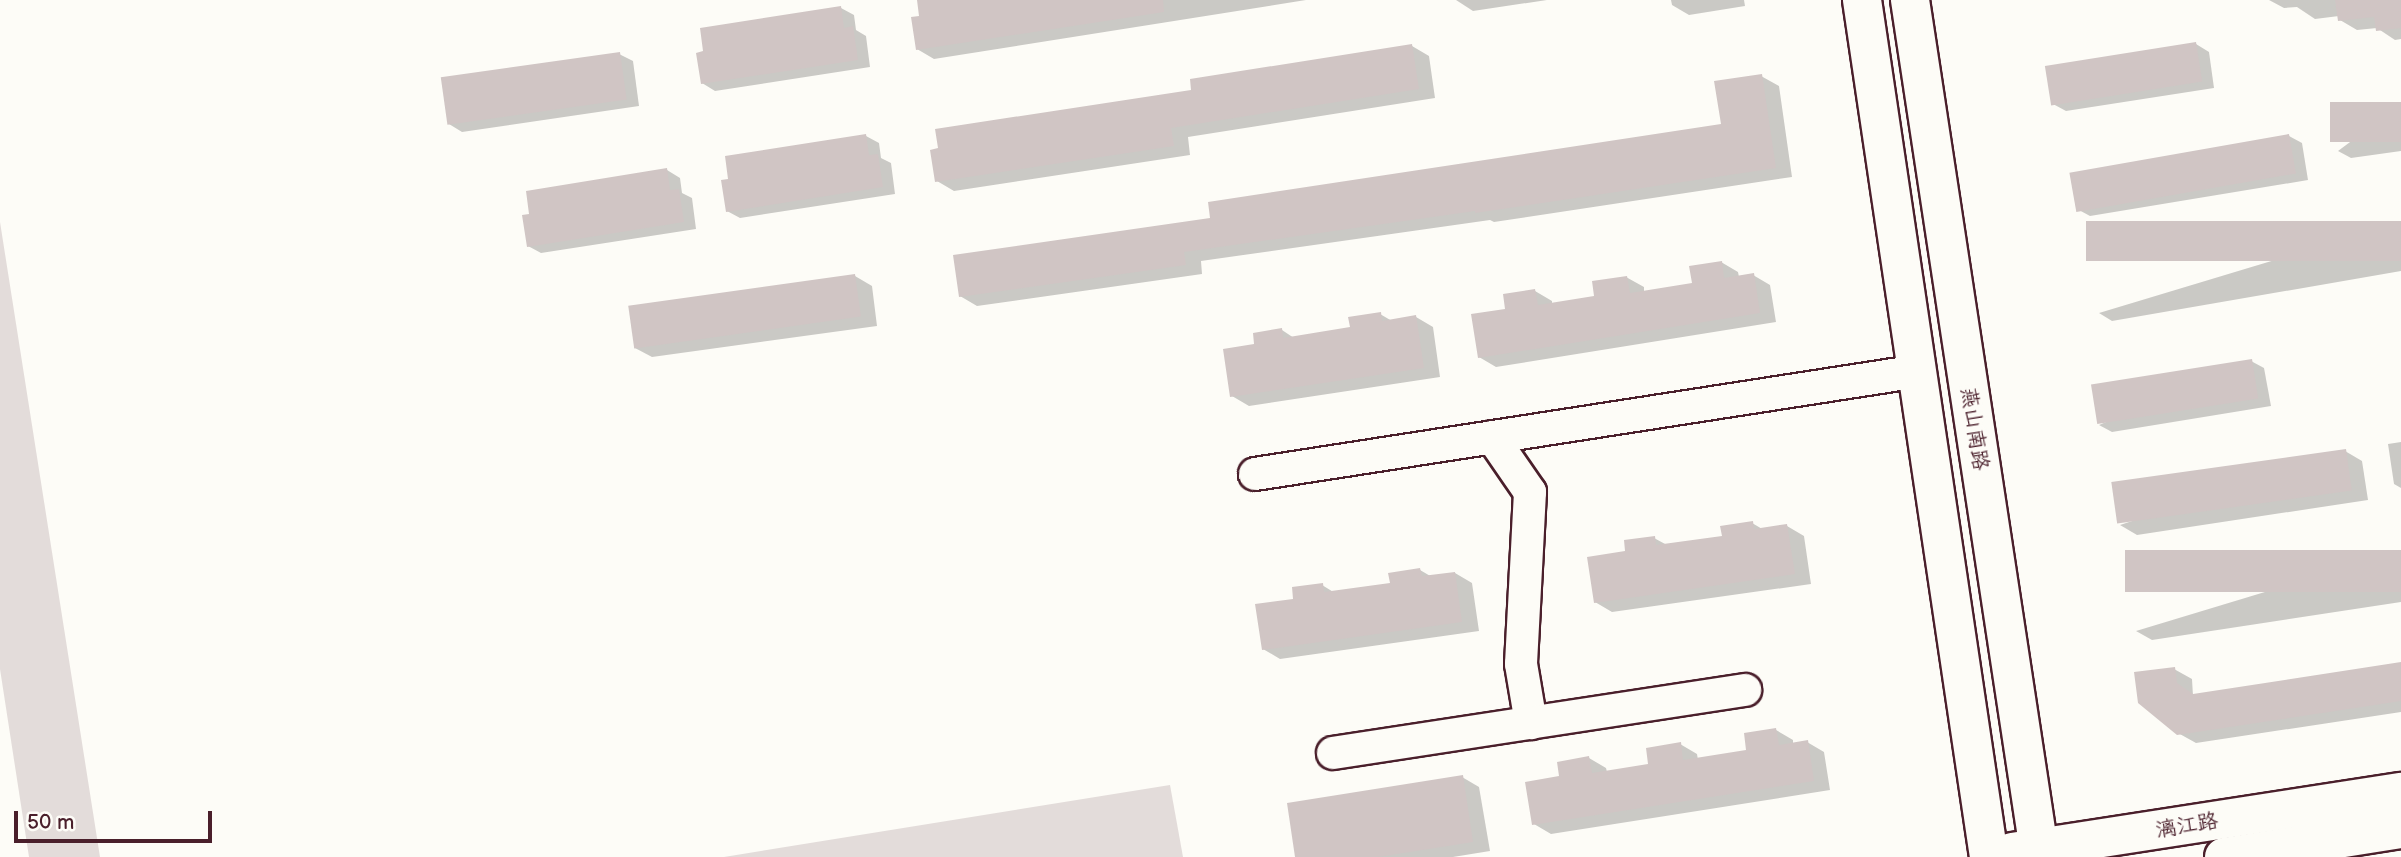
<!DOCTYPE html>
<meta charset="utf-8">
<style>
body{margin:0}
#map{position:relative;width:2401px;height:857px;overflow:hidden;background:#fdfcf7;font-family:"Balsamiq Sans","LXGW WenKai TC",sans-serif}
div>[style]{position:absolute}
.green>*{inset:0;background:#e3dcda}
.shadow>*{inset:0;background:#0003}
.building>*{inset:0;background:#d0c5c4;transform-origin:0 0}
.roads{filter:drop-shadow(2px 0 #4a1f2b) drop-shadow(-2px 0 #4a1f2b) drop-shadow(0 2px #4a1f2b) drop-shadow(0 -2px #4a1f2b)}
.street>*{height:32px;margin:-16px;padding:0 16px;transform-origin:16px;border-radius:16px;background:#fdfcf7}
.secondary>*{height:38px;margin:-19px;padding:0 19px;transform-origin:19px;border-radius:19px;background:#fdfcf7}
span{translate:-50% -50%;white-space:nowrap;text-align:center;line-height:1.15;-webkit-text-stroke:7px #fdfcf7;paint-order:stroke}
.street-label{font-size:21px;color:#4a1f2b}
.scale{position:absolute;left:14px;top:811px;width:198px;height:32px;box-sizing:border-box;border:4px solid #4a1f2b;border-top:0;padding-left:9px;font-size:21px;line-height:24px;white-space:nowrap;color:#4a1f2b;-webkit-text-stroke:5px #fdfcf7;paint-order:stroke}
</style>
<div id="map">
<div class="green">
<i style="clip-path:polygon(0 222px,100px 857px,29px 857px,0 669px)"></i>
<i style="clip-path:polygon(1170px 785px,1183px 857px,724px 857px)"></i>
</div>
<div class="shadow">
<i style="clip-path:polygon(919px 0,1306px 0,934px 59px,917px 49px,921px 17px)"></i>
<i style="clip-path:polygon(1456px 0,1547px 0,1473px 11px)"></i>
<i style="clip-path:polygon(1671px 0,1744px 0,1745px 6px,1689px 15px,1672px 5px)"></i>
<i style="clip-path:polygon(2269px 0,2401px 0,2401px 39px,2395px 40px,2377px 28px,2357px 30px,2340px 20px,2339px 16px,2315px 19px,2297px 7px,2284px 8px)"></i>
<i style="clip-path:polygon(841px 8px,854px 15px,856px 30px,866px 36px,870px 67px,715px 91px,702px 83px)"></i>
<i style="clip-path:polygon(2196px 44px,2209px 52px,2214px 88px,2066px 111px,2053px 104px)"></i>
<i style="clip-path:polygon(1412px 46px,1429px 56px,1435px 98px,1188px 137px,1190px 155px,954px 191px,937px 181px,1193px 92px)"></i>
<i style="clip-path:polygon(619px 54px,633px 61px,639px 106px,462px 132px,449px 124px)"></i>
<i style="clip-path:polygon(1761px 76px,1779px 86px,1792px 177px,1494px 222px,1490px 220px,1201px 261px,1202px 274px,977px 306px,960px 296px,1723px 126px)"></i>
<i style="clip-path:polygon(2401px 104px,2401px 151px,2351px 158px,2338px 151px)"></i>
<i style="clip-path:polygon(866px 136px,879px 143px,881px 158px,891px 163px,895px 194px,740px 218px,727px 211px)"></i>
<i style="clip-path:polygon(2289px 136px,2302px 143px,2308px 180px,2090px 216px,2077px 209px)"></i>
<i style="clip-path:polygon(667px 170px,680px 178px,682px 193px,692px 198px,696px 229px,541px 253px,528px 246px)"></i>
<i style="clip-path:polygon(2401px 222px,2401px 271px,2112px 321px,2099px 313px)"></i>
<i style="clip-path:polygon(1721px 262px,1738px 272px,1739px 277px,1753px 275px,1770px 285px,1776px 322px,1496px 367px,1479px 357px,1507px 311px,1535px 291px,1552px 301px,1552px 305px,1596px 298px,1626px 277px,1644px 287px,1644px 292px,1694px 284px)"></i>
<i style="clip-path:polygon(855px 276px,872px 286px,877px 326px,652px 357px,635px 348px)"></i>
<i style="clip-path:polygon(1380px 314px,1392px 321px,1416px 317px,1433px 327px,1440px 377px,1249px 406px,1232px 396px,1256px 345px,1282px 330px,1294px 338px,1352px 329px)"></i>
<i style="clip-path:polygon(2251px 361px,2264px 368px,2271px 406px,2112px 432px,2099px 425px)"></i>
<i style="clip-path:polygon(2401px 442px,2401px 488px,2394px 484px,2388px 444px)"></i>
<i style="clip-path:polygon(2345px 451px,2362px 461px,2368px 500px,2137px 535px,2120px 525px)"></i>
<i style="clip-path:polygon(1752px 523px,1764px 530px,1787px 526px,1804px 536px,1811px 584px,1612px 612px,1595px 602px,1627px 553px,1654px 538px,1667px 545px,1724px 537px)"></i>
<i style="clip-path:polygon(2401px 551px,2401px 602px,2152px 640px,2136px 631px)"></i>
<i style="clip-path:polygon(1420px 570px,1432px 577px,1455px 573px,1472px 583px,1479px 631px,1280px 659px,1263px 649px,1295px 600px,1322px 585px,1335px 593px,1392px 584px)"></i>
<i style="clip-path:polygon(2401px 664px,2401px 712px,2196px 743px,2178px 733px,2174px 669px,2192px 679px,2193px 696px)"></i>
<i style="clip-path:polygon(1776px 730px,1793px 740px,1793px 744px,1807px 742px,1824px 752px,1830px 790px,1551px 834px,1534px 824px,1561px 778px,1589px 758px,1606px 768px,1607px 772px,1650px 765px,1680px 744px,1697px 754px,1698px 760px,1748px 752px)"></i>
<i style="clip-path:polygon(1462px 777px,1479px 787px,1490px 851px,1453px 857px,1297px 857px)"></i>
</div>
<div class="building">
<i style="clip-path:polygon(917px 0,1163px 0,1164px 12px,916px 50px,911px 17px,919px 16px)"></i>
<i style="clip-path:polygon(2335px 0,2401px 0,2401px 28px,2376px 31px,2374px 17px,2338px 21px)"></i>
<i style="clip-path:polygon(841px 6px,844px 28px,853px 26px,858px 60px,701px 84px,696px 53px,703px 51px,700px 28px)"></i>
<i style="left:2196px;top:42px;width:40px;height:153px;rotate:81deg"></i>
<i style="clip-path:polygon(1412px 44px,1419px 89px,1171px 128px,1174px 146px,935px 182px,930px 150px,938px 148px,935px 129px,1191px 90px,1190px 79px)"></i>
<i style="left:620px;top:52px;width:48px;height:181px;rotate:82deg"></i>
<i style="clip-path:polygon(1762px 74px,1776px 168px,1475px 213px,1475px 211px,1184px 252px,1186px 265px,959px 297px,953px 255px,1210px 218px,1208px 202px,1721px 124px,1714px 81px)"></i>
<i style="left:2401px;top:102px;width:40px;height:71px;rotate:90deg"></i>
<i style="clip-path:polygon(866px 134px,869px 155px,878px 154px,883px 187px,726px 212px,721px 180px,728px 179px,725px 156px)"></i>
<i style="left:2289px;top:134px;width:40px;height:223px;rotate:80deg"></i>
<i style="clip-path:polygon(667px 168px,670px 190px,679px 189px,684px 222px,527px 247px,522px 215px,529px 214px,526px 191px)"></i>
<i style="left:2401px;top:221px;width:40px;height:315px;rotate:90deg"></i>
<i style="clip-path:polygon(1722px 261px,1724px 278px,1754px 273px,1760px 313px,1478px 358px,1471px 314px,1505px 309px,1503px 294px,1535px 289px,1538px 305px,1594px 296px,1592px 281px,1627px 276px,1630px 293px,1692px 283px,1689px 266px)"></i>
<i style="left:855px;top:274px;width:43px;height:229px;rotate:82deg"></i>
<i style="clip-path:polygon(1381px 312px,1382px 321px,1416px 315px,1424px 368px,1230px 397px,1223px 349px,1254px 344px,1253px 333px,1282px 328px,1283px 338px,1350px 327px,1348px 317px)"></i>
<i style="left:2252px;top:359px;width:40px;height:163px;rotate:81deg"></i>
<i style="left:2346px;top:449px;width:42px;height:237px;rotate:82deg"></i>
<i style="clip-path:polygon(1753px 521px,1754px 529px,1787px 524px,1795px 574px,1594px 603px,1587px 557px,1625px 551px,1624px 540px,1655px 536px,1656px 545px,1722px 536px,1720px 526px)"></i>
<i style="left:2401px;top:550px;width:42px;height:276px;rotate:90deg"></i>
<i style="clip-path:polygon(1420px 568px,1422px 576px,1455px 572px,1462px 622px,1262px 650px,1255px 604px,1293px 599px,1292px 587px,1323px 583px,1324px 592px,1390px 583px,1388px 573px)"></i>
<i style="clip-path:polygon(2401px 662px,2401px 701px,2177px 735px,2138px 703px,2134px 672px,2175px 667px,2177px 683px,2193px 694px)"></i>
<i style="clip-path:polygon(1776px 728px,1779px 745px,1808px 740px,1814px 781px,1532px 825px,1525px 782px,1559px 776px,1557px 762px,1589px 756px,1592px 773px,1648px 764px,1646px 748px,1681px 742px,1683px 760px,1746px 750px,1744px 733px)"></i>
<i style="clip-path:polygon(1463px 775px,1473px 842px,1378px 857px,1295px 857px,1287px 803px)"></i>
</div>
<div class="roads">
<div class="street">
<i style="left:1492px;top:437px;width:67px;rotate:55.4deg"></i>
<i style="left:1530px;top:492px;width:172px;rotate:93deg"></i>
<i style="left:1521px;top:664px;width:60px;rotate:80.4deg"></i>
<i style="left:1255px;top:474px;width:672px;rotate:-8.82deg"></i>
<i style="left:1333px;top:753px;width:417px;rotate:-8.7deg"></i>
</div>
<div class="secondary">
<i style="left:1862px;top:0;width:866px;rotate:81.57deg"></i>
<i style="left:1910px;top:0;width:867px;rotate:81.37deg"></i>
<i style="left:2012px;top:852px;width:394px;rotate:-8.8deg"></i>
<i style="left:2224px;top:857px;width:179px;rotate:-9deg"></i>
</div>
</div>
<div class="street-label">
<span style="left:1974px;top:429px;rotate:81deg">燕山南路</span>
<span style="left:2187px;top:826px;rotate:-9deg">漓江路</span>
</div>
<div class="scale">50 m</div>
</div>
